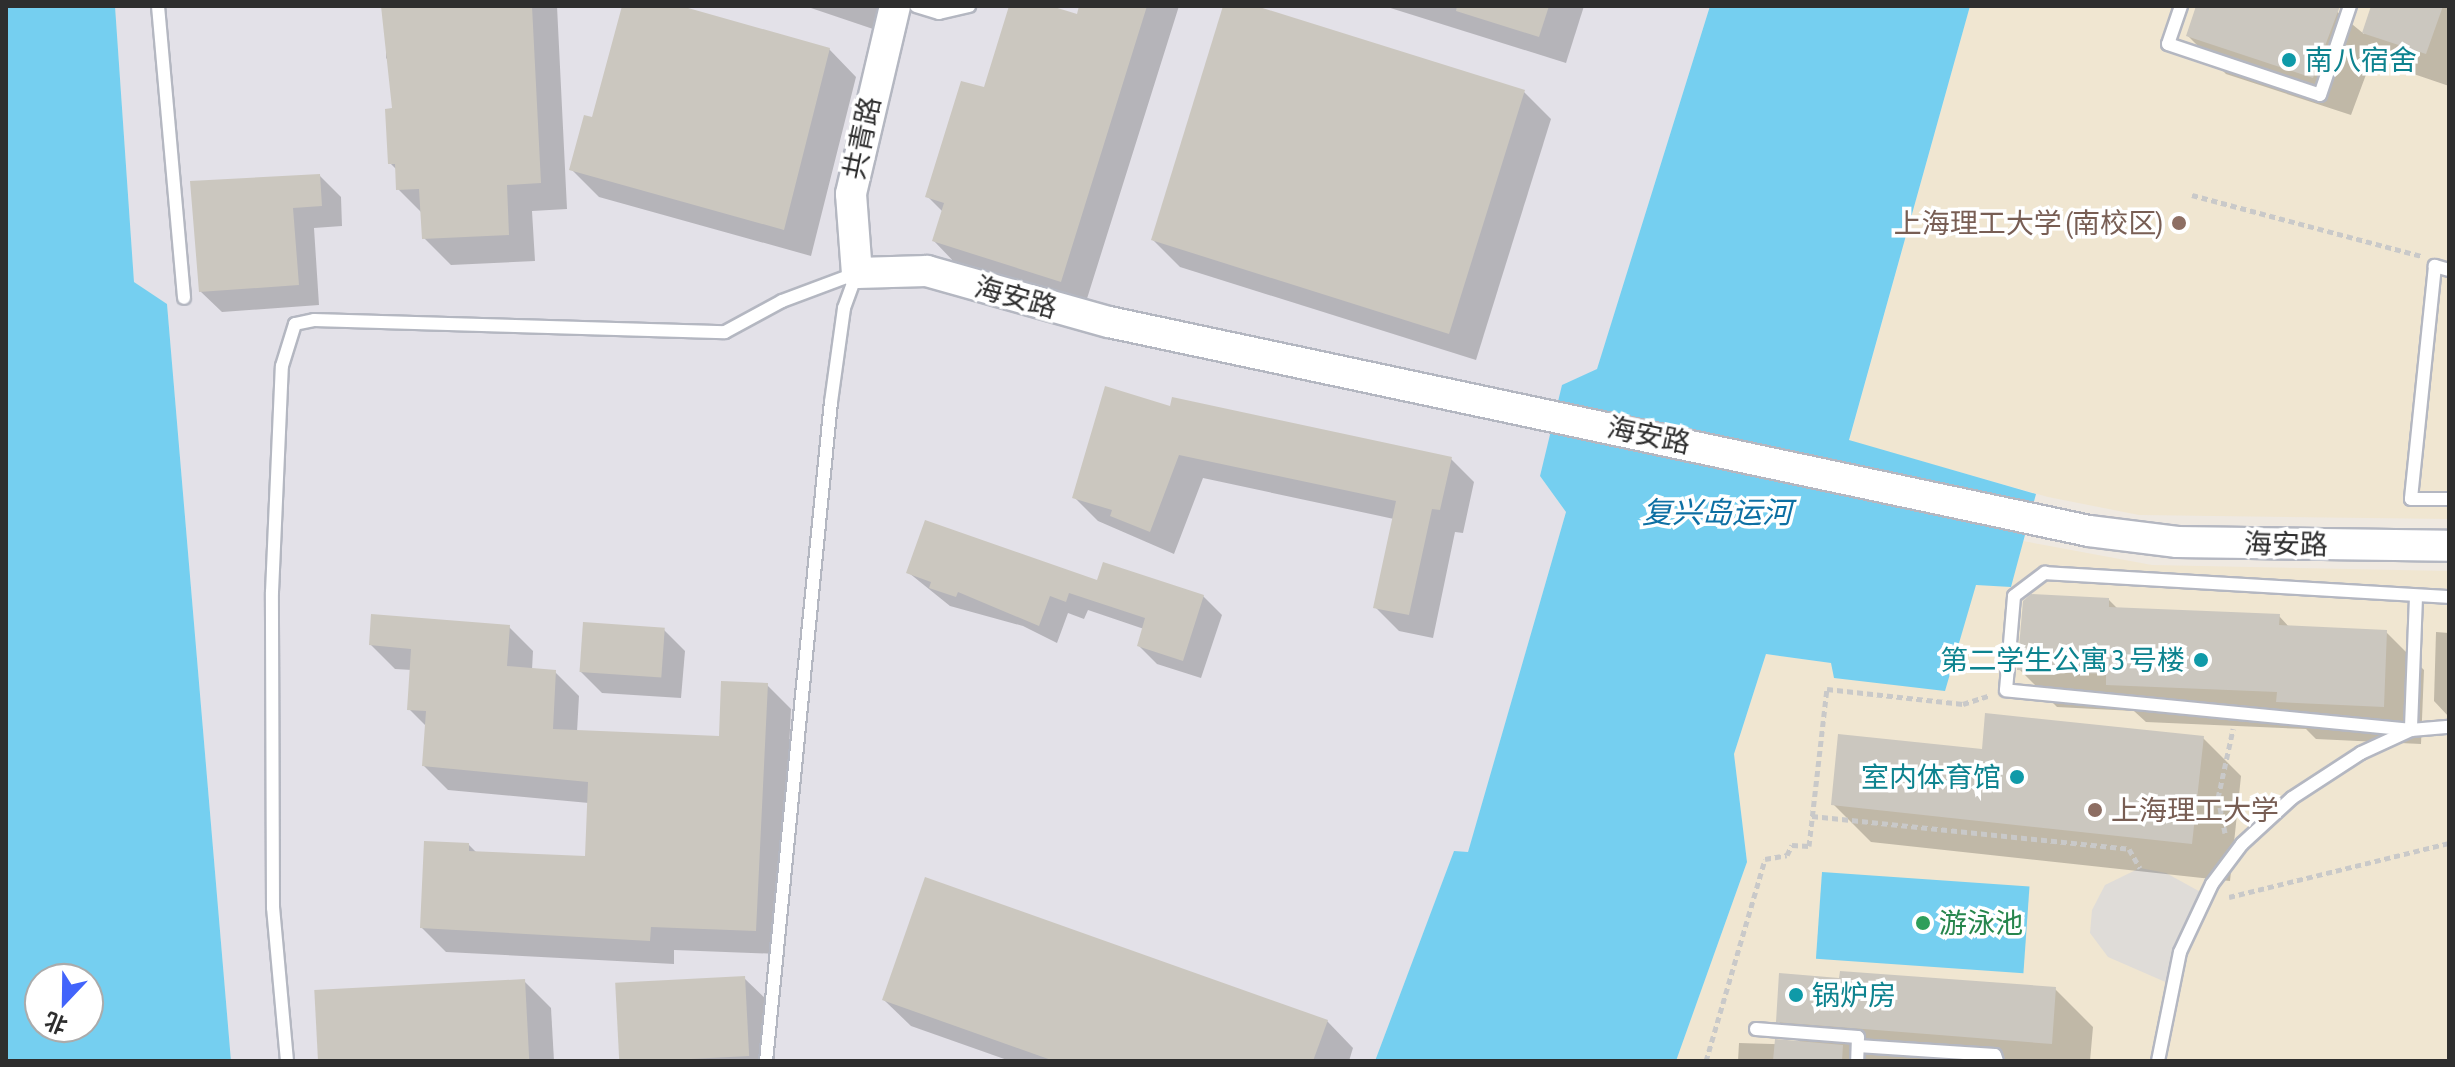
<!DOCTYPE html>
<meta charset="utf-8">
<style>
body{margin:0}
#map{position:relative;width:2455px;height:1067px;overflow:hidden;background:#efe9e1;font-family:"Asap Condensed","Noto Sans SC",sans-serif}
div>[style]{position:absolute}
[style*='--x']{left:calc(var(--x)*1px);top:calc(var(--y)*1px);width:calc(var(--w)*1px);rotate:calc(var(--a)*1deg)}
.industrial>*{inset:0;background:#e3e1e8}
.education>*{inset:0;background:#f0e6d1}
.plaza>*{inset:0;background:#dfdcd8}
.water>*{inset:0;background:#75cff0;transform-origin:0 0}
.shadow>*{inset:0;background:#0003}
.building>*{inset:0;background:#cbc7bf;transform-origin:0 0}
.path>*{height:5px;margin-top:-2.5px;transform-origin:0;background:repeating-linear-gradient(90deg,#c9c9c9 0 6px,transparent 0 10px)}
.roads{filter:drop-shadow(2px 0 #b4b7c1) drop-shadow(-2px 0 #b4b7c1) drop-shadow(0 2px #b4b7c1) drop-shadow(0 -2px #b4b7c1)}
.service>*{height:12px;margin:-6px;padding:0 6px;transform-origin:6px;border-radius:6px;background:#fff}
.tertiary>*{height:30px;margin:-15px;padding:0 15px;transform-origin:15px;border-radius:15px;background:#fff}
.dots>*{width:22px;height:22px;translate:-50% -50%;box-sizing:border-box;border:4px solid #fff;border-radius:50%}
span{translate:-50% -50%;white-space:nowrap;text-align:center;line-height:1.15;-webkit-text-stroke:7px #fff;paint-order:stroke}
.culture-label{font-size:28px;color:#0d838f}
.left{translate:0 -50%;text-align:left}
.right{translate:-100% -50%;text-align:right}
.street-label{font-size:28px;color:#2e2e2e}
.education-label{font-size:28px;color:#785e54}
.leisure-label{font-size:28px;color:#27864d}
.water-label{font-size:30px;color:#0d6fa3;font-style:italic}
.frame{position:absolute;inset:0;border:8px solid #2e2e2e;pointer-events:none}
.north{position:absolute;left:24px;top:963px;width:80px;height:80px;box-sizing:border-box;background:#fff;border:2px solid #ababab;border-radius:50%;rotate:202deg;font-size:22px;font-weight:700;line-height:32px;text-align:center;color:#2e2e2e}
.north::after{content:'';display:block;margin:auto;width:28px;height:36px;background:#4264fb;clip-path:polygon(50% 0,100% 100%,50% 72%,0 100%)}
</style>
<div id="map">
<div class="industrial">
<div style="clip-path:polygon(115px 6px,1710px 6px,1597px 370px,1566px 383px,1540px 476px,1566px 512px,1468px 853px,1454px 852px,1375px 1061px,231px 1061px,167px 304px,134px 282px)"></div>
</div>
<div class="education">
<div style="clip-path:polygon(1970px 6px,2449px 6px,2449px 519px,2139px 515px,2048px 497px,1849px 441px)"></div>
<div style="clip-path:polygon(2023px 541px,2152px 565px,2449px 571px,2449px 1061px,1676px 1061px,1747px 862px,1734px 754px,1766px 654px,1831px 663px,1976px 585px,2011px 586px)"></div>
</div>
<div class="plaza">
<div style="clip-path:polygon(2140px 868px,2166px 873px,2206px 895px,2170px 984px,2108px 957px,2090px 933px,2092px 910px,2105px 885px)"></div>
</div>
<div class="water">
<div style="clip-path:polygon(evenodd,6px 6px,115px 6px,134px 282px,167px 304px,231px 1061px,6px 1061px,6px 6px,40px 979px,88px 979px,88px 1027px,40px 1027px,40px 979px)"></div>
<div style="clip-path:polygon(1710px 6px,1970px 6px,1849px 440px,2036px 494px,2011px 587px,1976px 585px,1945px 691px,1834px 678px,1831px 663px,1766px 654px,1734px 754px,1747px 862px,1676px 1061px,1375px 1061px,1454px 851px,1468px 852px,1566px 512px,1540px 476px,1562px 385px,1597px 369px)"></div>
<div style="left:1822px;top:872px;width:208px;height:87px;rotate:4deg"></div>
</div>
<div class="shadow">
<div style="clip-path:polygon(387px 6px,557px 6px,567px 209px,532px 211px,535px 261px,451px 265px,424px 238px,423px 214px,398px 189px,397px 170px,390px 163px,394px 110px,392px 64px,386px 58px)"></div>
<div style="clip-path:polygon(624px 6px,673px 6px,829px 49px,856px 77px,811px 256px,599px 197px,571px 169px,593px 119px)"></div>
<div style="clip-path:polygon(805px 6px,886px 6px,879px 31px)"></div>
<div style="clip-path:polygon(1011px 6px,1044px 6px,1078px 17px,1081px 6px,1179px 6px,1085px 305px,958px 266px,934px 241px,943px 212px,927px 196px,985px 90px)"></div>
<div style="clip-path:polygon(1225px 6px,1250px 6px,1524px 92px,1551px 119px,1476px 360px,1180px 267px,1153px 240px)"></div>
<div style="clip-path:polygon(1384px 6px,1584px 6px,1566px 63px)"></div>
<div style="clip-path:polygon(2197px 6px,2330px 6px,2364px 34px,2374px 6px,2449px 6px,2449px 86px,2402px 70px,2377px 45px,2351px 115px,2226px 74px,2188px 36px)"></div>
<div style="clip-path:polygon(320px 176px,341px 197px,342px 226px,314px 228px,319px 305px,222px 312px,200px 291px)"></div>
<div style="clip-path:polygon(1172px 409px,1450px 458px,1474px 482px,1463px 533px,1455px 532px,1433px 638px,1399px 631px,1375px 607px,1394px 519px,1203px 478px,1174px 554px,1098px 521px,1074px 497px)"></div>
<div style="clip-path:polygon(909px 573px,1098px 583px,1203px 596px,1222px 615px,1201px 678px,1157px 664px,1139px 646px,1144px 629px,1088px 610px,1084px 619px,1068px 613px,1057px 643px,1023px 626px,950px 606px)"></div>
<div style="clip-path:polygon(2109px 600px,2118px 609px,2279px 616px,2290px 628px,2386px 632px,2424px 670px,2421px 744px,2316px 739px,2306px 729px,2146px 722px,2134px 711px,2057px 707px,2019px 669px)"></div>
<div style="clip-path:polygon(509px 627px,533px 651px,532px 670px,555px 672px,579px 696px,577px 732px,720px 738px,767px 685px,791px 709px,779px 954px,674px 950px,674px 964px,446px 952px,422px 928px,469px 845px,477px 853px,587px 858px,589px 803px,448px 790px,424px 766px,427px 727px,409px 709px,412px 670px,395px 669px,371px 645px)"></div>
<div style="clip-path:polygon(664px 630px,685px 651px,681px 698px,602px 693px,581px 672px)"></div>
<div style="clip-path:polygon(2436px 632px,2449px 633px,2449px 717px,2434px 701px)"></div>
<div style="clip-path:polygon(2203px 738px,2241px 776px,2230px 881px,1871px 842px,1833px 804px,1984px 751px)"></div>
<div style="clip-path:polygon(744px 978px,772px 1005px,775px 1061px,621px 1061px,617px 984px)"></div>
<div style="clip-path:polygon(524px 981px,551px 1008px,554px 1061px,319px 1061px)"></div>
<div style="clip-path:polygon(2055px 989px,2093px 1027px,2090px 1061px,1738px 1061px,1739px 1043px,1803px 1045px,1778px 1021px)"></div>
<div style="clip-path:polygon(884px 1000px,1327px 1021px,1353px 1048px,1349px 1061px,1010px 1061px,911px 1026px)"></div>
</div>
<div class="building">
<div style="clip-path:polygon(381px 6px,532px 6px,541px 183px,507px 185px,509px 235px,422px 239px,419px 189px,396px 190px,395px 164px,388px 164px,385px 109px,392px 108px)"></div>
<div style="clip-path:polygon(622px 6px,681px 6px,830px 48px,784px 230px,569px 170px,584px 115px,592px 117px)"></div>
<div style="clip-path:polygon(1009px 6px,1051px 6px,1077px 14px,1079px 6px,1147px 6px,1061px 282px,932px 241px,944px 203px,925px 197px,961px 81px,984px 87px)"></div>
<div style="clip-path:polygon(1223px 6px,1256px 6px,1525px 90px,1449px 334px,1151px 240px)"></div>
<div style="clip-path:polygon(1457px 6px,1549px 6px,1539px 37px,1456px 11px)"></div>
<div style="clip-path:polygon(2196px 6px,2340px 6px,2313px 78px,2186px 36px)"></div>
<div style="clip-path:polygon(2371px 6px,2443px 6px,2426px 54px,2362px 33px)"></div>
<div style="clip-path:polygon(320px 174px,322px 206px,293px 208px,299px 285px,199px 292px,190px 181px)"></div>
<div style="clip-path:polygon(1105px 386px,1170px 406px,1172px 397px,1452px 457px,1440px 510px,1432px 509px,1409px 615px,1373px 608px,1396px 501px,1179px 455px,1150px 532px,1110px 516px,1112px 510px,1072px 498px)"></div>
<div style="clip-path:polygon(925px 520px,1097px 580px,1103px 562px,1204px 595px,1183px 661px,1137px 646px,1145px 618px,1069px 593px,1066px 602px,1050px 596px,1039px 626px,958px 592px,956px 597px,929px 588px,931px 582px,906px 573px)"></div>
<div style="clip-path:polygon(2031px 594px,2109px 598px,2109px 607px,2280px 614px,2279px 625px,2387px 630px,2384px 707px,2276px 702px,2277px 692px,2106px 685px,2106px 674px,2017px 670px,2023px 601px)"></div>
<div style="clip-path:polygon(371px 614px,510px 625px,507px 666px,556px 670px,553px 729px,719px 736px,721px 681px,768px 683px,756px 931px,651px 927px,650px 941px,420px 928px,424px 841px,469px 843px,469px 851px,585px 856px,588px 782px,422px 766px,426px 711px,407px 710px,411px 649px,369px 645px)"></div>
<div style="left:583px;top:622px;width:82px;height:50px;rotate:4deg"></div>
<div style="clip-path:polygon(1985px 713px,2204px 736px,2192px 844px,1831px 805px,1838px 734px,1982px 749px)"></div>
<div style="clip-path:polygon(925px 877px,1328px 1020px,1313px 1061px,1054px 1061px,882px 1000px)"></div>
<div style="clip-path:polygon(1840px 971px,2056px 987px,2052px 1044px,1776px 1022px,1779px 973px,1839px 978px)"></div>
<div style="left:745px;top:976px;width:80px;height:130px;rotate:87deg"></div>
<div style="left:525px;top:979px;width:82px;height:211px;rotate:87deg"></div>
<div style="clip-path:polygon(1775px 1039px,1843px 1045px,1842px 1061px,1773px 1061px)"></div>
</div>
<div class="path">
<div style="--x:2192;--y:195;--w:238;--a:14.9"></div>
<div style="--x:1812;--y:816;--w:319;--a:5.9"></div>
<div style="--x:2129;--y:849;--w:22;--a:60"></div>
<div style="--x:2225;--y:833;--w:36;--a:-101"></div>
<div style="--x:2218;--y:798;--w:71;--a:-77.7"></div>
<div style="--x:2229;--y:897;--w:227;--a:-13.8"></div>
<div style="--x:1706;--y:1061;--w:210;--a:-73.7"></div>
<div style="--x:1765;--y:859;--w:22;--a:-10"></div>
<div style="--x:1787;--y:855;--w:11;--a:-63"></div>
<div style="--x:1792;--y:845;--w:17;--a:3"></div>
<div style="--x:1809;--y:846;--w:158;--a:-83.5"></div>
<div style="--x:1827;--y:689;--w:137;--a:6.3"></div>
<div style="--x:1963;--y:704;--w:28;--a:-18"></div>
</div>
<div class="roads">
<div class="service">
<div style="--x:158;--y:6;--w:293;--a:84.9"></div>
<div style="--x:916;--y:6;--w:24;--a:17"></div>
<div style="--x:939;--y:13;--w:31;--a:-13"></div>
<div style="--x:2181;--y:6;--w:40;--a:108.9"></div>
<div style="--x:2168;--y:44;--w:160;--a:18.5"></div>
<div style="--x:2320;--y:95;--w:94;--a:-71.4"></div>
<div style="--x:2449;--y:270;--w:15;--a:-164"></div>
<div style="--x:2435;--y:266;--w:234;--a:95.9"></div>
<div style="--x:2411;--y:499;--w:38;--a:0"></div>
<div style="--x:2416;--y:597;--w:133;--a:92.2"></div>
<div style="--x:2411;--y:730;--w:407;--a:-174.4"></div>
<div style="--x:2006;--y:690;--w:94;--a:-85.1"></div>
<div style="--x:2014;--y:596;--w:39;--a:-37"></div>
<div style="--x:2045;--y:573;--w:405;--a:3.4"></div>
<div style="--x:1756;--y:1029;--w:102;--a:4.5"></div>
<div style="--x:1858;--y:1037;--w:24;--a:92"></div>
<div style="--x:1858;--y:1046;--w:137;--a:3.8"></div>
<div style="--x:1995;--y:1055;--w:6;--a:72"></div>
<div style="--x:287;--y:1061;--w:154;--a:-95.2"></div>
<div style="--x:273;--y:908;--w:316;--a:-90.2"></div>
<div style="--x:272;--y:592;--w:226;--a:-87.5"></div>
<div style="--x:282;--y:366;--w:44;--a:-72.8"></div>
<div style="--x:295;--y:324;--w:19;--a:-12"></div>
<div style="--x:314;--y:320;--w:411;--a:1.7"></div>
<div style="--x:725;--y:332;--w:65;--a:-28.5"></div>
<div style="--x:782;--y:301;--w:80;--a:-20.5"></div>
<div style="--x:766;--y:1061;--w:662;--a:-84.37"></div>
<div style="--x:831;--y:402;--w:95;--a:-82.1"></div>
<div style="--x:844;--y:308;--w:37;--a:-70"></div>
<div style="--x:2158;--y:1061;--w:111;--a:-78.6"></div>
<div style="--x:2180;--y:952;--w:75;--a:-64.8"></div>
<div style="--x:2212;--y:884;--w:50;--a:-53.1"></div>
<div style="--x:2242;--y:844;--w:68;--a:-42.6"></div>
<div style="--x:2292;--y:798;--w:82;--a:-33.1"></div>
<div style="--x:2361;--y:753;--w:55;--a:-24.7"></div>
<div style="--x:2411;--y:730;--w:38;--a:-5"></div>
</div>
<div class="tertiary">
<div style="--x:895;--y:6;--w:193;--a:103.2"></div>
<div style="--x:851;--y:194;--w:79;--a:85.7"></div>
<div style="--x:857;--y:273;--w:70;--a:-1.6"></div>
<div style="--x:927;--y:271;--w:189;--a:15.7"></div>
<div style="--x:1109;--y:322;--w:1002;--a:12.04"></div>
<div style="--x:2089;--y:531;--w:89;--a:7.1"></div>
<div style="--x:2177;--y:542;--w:272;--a:0.8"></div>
</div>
</div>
<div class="dots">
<div style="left:2289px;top:60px;background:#0f9aa8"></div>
<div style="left:2179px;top:223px;background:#8d6e63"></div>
<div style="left:2201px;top:660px;background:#0f9aa8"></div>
<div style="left:2017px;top:777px;background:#0f9aa8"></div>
<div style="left:2095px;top:810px;background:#8d6e63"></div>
<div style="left:1923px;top:923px;background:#2e9e5b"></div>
<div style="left:1796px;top:995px;background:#0f9aa8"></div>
</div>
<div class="culture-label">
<span class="left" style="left:2305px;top:60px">南八宿舍</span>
<span class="right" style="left:2185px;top:660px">第二学生公寓 3 号楼</span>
<span class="right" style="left:2001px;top:777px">室内体育馆</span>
<span class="left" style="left:1812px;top:995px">锅炉房</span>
</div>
<div class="street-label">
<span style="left:862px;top:138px;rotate:-78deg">共青路</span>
<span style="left:1016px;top:297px;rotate:16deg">海安路</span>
<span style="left:1649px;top:435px;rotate:12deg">海安路</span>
<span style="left:2286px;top:544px;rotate:1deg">海安路</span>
</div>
<div class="education-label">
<span class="right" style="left:2163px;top:223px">上海理工大学 (南校区)</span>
<span class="left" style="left:2111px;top:810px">上海理工大学</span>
</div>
<div class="leisure-label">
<span class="left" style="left:1939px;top:923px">游泳池</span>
</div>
<div class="water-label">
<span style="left:1717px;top:512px">复兴岛运河</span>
</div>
<div class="frame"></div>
<div class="north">北</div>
</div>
